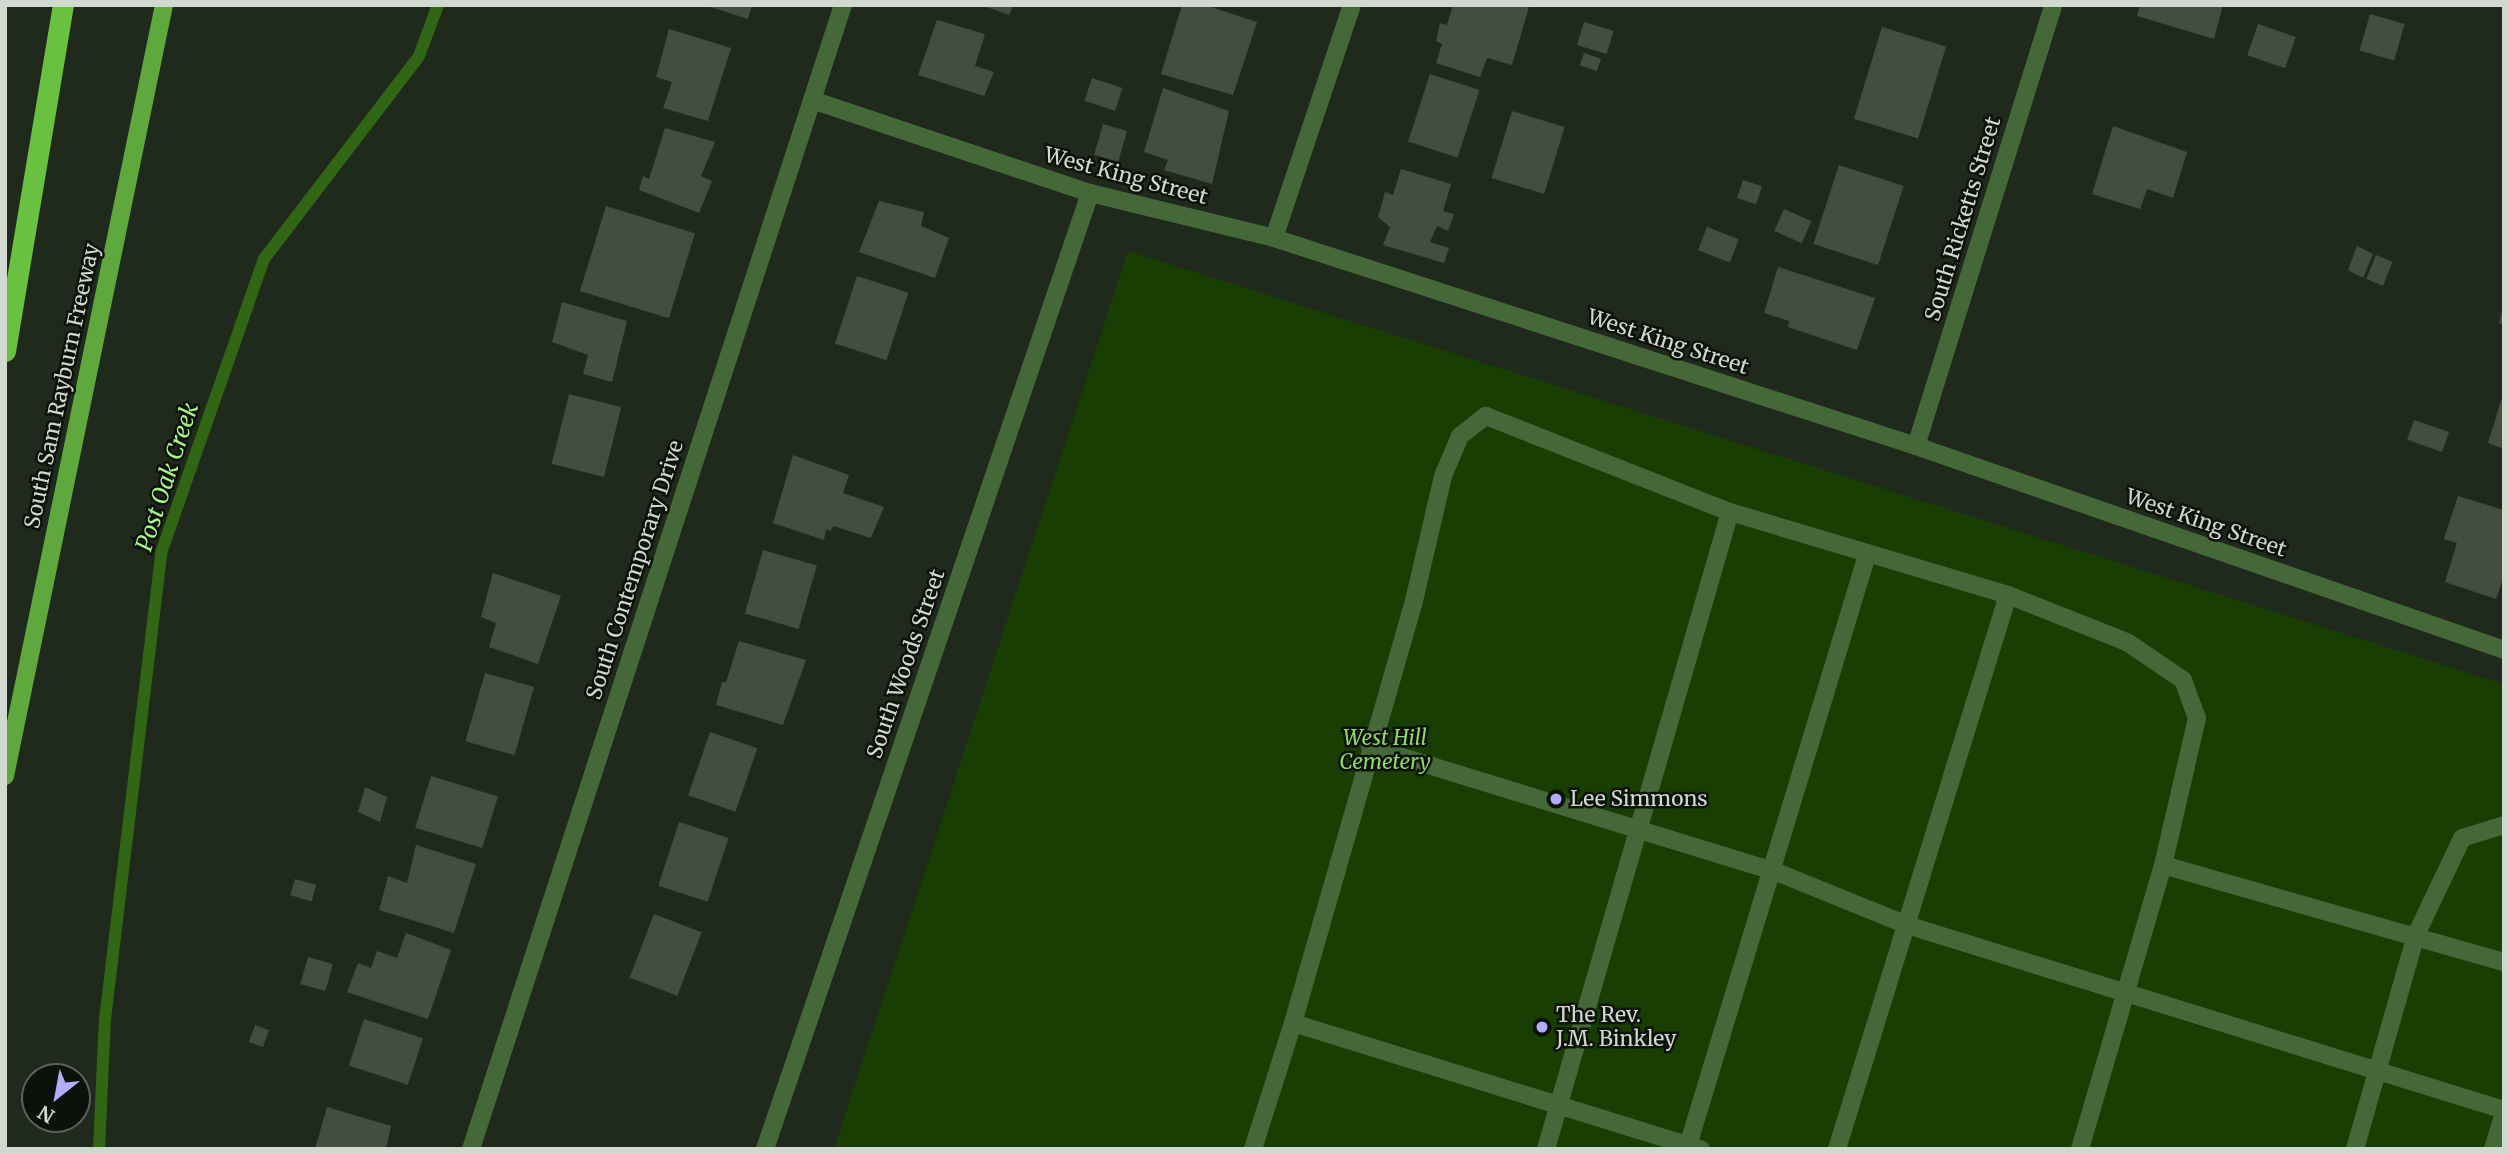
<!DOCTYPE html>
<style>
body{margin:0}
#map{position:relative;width:2509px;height:1154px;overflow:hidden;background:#202a1c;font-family:Merriweather,serif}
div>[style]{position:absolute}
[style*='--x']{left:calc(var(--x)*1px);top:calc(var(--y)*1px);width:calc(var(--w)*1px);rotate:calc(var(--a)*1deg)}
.green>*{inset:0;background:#183e03}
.stream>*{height:12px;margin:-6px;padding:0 6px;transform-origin:6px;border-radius:6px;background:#316714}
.building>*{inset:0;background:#434f3e;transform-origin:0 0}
.minor>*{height:18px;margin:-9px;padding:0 9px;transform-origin:9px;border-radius:9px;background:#456838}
.major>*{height:18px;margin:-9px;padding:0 9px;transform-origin:9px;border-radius:9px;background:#5fa83e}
.highway>*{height:21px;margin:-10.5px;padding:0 10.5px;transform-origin:10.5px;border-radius:10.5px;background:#69c23f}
.dots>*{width:19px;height:19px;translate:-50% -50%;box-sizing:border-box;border:4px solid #0d110b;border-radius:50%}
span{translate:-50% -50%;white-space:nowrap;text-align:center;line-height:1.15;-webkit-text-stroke:5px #0d110b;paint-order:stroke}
.street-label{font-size:21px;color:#d1d8cf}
.park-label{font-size:21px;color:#8ed86f;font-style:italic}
.poi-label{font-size:21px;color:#d1d8cf}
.left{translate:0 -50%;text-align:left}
.water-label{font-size:23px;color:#aaf68c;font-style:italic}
.frame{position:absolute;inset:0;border:7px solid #d1d8cf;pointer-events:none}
.north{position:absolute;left:21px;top:1063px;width:70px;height:70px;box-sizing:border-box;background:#0d110b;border:2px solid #5b6159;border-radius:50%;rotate:211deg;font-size:19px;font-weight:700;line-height:28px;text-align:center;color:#d1d8cf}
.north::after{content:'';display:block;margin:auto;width:24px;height:32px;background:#b3adf9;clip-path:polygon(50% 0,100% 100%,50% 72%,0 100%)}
</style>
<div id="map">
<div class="green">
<div style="clip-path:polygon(1128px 251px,2504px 684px,2504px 1149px,834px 1149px)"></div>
</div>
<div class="stream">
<div style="--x:99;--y:1149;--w:130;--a:-87.4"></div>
<div style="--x:105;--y:1019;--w:469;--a:-83.1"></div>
<div style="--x:161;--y:553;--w:312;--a:-70.7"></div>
<div style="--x:264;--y:259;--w:255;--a:-52.6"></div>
<div style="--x:419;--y:56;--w:54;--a:-69.6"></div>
</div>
<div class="building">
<div style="clip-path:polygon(705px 5px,752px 5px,748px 19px)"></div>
<div style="clip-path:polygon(981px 5px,1013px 5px,1009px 15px)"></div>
<div style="clip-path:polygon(1182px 5px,1205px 5px,1257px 22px,1233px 95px,1161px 74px)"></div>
<div style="clip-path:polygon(1453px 5px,1529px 7px,1512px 65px,1487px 58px,1480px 77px,1436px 63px,1442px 44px,1436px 41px,1440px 23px,1447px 25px)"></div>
<div style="clip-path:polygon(2140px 5px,2223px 5px,2214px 39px,2137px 16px)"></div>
<div style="left:2370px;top:14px;width:36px;height:38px;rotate:16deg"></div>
<div style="clip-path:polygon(937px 20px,985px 34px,975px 66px,994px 72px,984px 96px,918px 75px)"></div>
<div style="left:1584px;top:22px;width:31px;height:24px;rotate:17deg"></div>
<div style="left:2258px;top:24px;width:40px;height:33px;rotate:19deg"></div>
<div style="left:1882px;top:27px;width:67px;height:96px;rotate:17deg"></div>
<div style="clip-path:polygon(669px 29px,731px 48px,708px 121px,663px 108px,672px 82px,656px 77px)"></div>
<div style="left:1584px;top:53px;width:18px;height:13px;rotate:19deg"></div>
<div style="left:1430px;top:74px;width:52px;height:71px;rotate:18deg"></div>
<div style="left:1092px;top:78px;width:32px;height:24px;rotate:18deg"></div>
<div style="clip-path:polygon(1163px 88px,1229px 111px,1212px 184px,1164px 170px,1168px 160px,1144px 152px)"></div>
<div style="left:1512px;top:111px;width:55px;height:70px;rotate:17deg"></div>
<div style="left:1103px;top:124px;width:25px;height:32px;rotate:16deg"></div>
<div style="clip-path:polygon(2113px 126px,2187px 152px,2173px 198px,2147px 189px,2140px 209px,2092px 194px)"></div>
<div style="clip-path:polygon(665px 128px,715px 142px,701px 176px,712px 181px,699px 213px,639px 190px,643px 176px,649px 179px)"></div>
<div style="left:1839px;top:165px;width:68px;height:83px;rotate:18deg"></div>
<div style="clip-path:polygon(1401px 169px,1451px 184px,1443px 211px,1454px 214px,1448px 231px,1437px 226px,1430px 242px,1449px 248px,1444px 263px,1383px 245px,1390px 227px,1378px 217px,1385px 192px,1393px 195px)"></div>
<div style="left:1743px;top:180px;width:20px;height:19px;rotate:18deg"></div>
<div style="clip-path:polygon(879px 201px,924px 212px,921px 226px,949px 238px,935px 278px,859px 252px)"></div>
<div style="left:606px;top:206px;width:93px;height:89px;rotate:17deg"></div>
<div style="left:1784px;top:209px;width:30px;height:24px;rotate:24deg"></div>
<div style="left:1707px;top:227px;width:34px;height:25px;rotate:21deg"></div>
<div style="clip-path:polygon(2357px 246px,2373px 254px,2363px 278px,2348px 270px)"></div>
<div style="left:2376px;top:255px;width:18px;height:26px;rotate:22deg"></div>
<div style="clip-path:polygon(1778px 267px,1875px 298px,1857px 350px,1788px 327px,1789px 321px,1764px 313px)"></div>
<div style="left:857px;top:276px;width:54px;height:71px;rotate:18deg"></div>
<div style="clip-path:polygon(562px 302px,627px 321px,612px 382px,583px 374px,588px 355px,552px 342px)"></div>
<div style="clip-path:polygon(2503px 307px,2504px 307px,2504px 325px,2499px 323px)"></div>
<div style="left:569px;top:394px;width:54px;height:72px;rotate:14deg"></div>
<div style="clip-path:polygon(2503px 394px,2504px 394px,2504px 449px,2488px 443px)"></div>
<div style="left:2414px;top:420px;width:37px;height:21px;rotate:19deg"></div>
<div style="clip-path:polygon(793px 455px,849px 475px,843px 493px,884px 507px,871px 538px,833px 526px,831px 531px,826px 529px,824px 540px,773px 523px)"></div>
<div style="clip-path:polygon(2458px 496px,2504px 510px,2504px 575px,2496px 599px,2445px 582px,2457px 543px,2444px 539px)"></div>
<div style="left:763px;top:550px;width:56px;height:66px;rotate:16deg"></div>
<div style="clip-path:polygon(493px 573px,561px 596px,538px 664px,489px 647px,496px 623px,481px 617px)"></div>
<div style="clip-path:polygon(739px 641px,806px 660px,783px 725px,716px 705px,722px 682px,726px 682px)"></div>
<div style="left:485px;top:673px;width:51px;height:71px;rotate:16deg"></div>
<div style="left:710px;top:732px;width:50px;height:67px;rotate:19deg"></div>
<div style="left:431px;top:776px;width:70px;height:54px;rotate:17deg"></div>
<div style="clip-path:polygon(365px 787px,387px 797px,380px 822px,358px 812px)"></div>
<div style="left:679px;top:822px;width:52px;height:67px;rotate:18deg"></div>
<div style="clip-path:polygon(416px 845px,476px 864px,454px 933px,379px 910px,388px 876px,407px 883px)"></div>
<div style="left:295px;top:879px;width:22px;height:17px;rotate:16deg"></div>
<div style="left:654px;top:914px;width:51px;height:68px;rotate:21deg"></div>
<div style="clip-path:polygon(406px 933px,451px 950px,428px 1019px,347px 992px,358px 963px,371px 968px,377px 951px,397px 958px)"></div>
<div style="left:308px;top:957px;width:26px;height:28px;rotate:16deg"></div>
<div style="left:364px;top:1019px;width:62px;height:49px;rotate:18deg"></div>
<div style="left:255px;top:1025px;width:15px;height:18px;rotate:20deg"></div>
<div style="clip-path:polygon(327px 1107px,391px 1126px,386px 1149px,315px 1149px)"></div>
</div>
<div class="minor">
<div style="--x:812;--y:100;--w:293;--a:18.5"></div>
<div style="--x:1090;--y:193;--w:189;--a:13.7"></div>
<div style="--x:1274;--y:238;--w:675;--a:17.95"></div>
<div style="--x:1916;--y:446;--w:622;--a:19.13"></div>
<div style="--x:1274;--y:238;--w:246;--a:-71.5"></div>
<div style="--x:1916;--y:446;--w:462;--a:-72.7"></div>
<div style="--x:1370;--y:747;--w:423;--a:17.1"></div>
<div style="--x:1774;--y:871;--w:144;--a:22.1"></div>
<div style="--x:1907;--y:925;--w:625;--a:17.22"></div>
<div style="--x:2163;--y:865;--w:355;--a:15.9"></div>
<div style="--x:1293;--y:1023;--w:427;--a:17.2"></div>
<div style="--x:471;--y:1149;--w:1203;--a:-71.99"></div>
<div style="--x:765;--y:1149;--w:1010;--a:-71.22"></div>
<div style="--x:1253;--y:1149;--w:132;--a:-72.4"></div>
<div style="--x:1293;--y:1023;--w:435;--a:-74"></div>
<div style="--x:1413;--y:605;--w:132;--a:-76.9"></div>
<div style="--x:1443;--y:476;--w:43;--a:-67"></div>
<div style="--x:1460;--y:436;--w:33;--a:-38"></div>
<div style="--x:1486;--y:416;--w:262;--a:21.5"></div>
<div style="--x:1730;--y:512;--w:290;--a:16.6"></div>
<div style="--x:2008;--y:595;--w:128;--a:21.6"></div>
<div style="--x:2127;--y:642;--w:68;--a:34.2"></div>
<div style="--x:2183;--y:680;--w:40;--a:69.8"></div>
<div style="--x:2197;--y:718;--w:151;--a:103"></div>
<div style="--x:2163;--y:865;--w:296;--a:106.3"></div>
<div style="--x:1546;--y:1149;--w:663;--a:-73.89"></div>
<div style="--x:1687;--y:1149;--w:621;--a:-73.14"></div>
<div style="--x:1837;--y:1149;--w:580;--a:-72.85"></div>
<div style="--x:2355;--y:1149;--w:223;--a:-74.1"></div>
<div style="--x:2416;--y:935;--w:107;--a:-64.6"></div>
<div style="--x:2462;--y:838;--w:44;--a:-17.2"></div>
<div style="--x:2493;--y:1149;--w:39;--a:-73"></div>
</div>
<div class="major">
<div style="--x:5;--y:776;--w:787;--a:-78.35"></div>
</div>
<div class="highway">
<div style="--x:5;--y:351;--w:351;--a:-80.5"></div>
</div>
<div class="dots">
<div style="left:1556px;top:799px;background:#b3adf9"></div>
<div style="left:1542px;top:1027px;background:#b3adf9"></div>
</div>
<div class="street-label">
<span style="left:1126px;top:176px;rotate:15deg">West King Street</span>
<span style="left:1963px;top:219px;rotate:-73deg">South Ricketts Street</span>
<span style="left:1668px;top:342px;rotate:18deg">West King Street</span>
<span style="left:62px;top:386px;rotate:-78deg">South Sam Rayburn Freeway</span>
<span style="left:2206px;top:523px;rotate:19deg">West King Street</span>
<span style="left:635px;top:570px;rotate:-72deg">South Contemporary Drive</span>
<span style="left:906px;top:664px;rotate:-71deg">South Woods Street</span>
</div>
<div class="park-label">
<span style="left:1385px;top:750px">West Hill<br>Cemetery</span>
</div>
<div class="poi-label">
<span class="left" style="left:1570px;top:799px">Lee Simmons</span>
<span class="left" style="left:1556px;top:1027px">The Rev.<br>J.M. Binkley</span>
</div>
<div class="water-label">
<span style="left:167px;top:477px;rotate:-72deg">Post Oak Creek</span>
</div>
<div class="frame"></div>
<div class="north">N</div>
</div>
